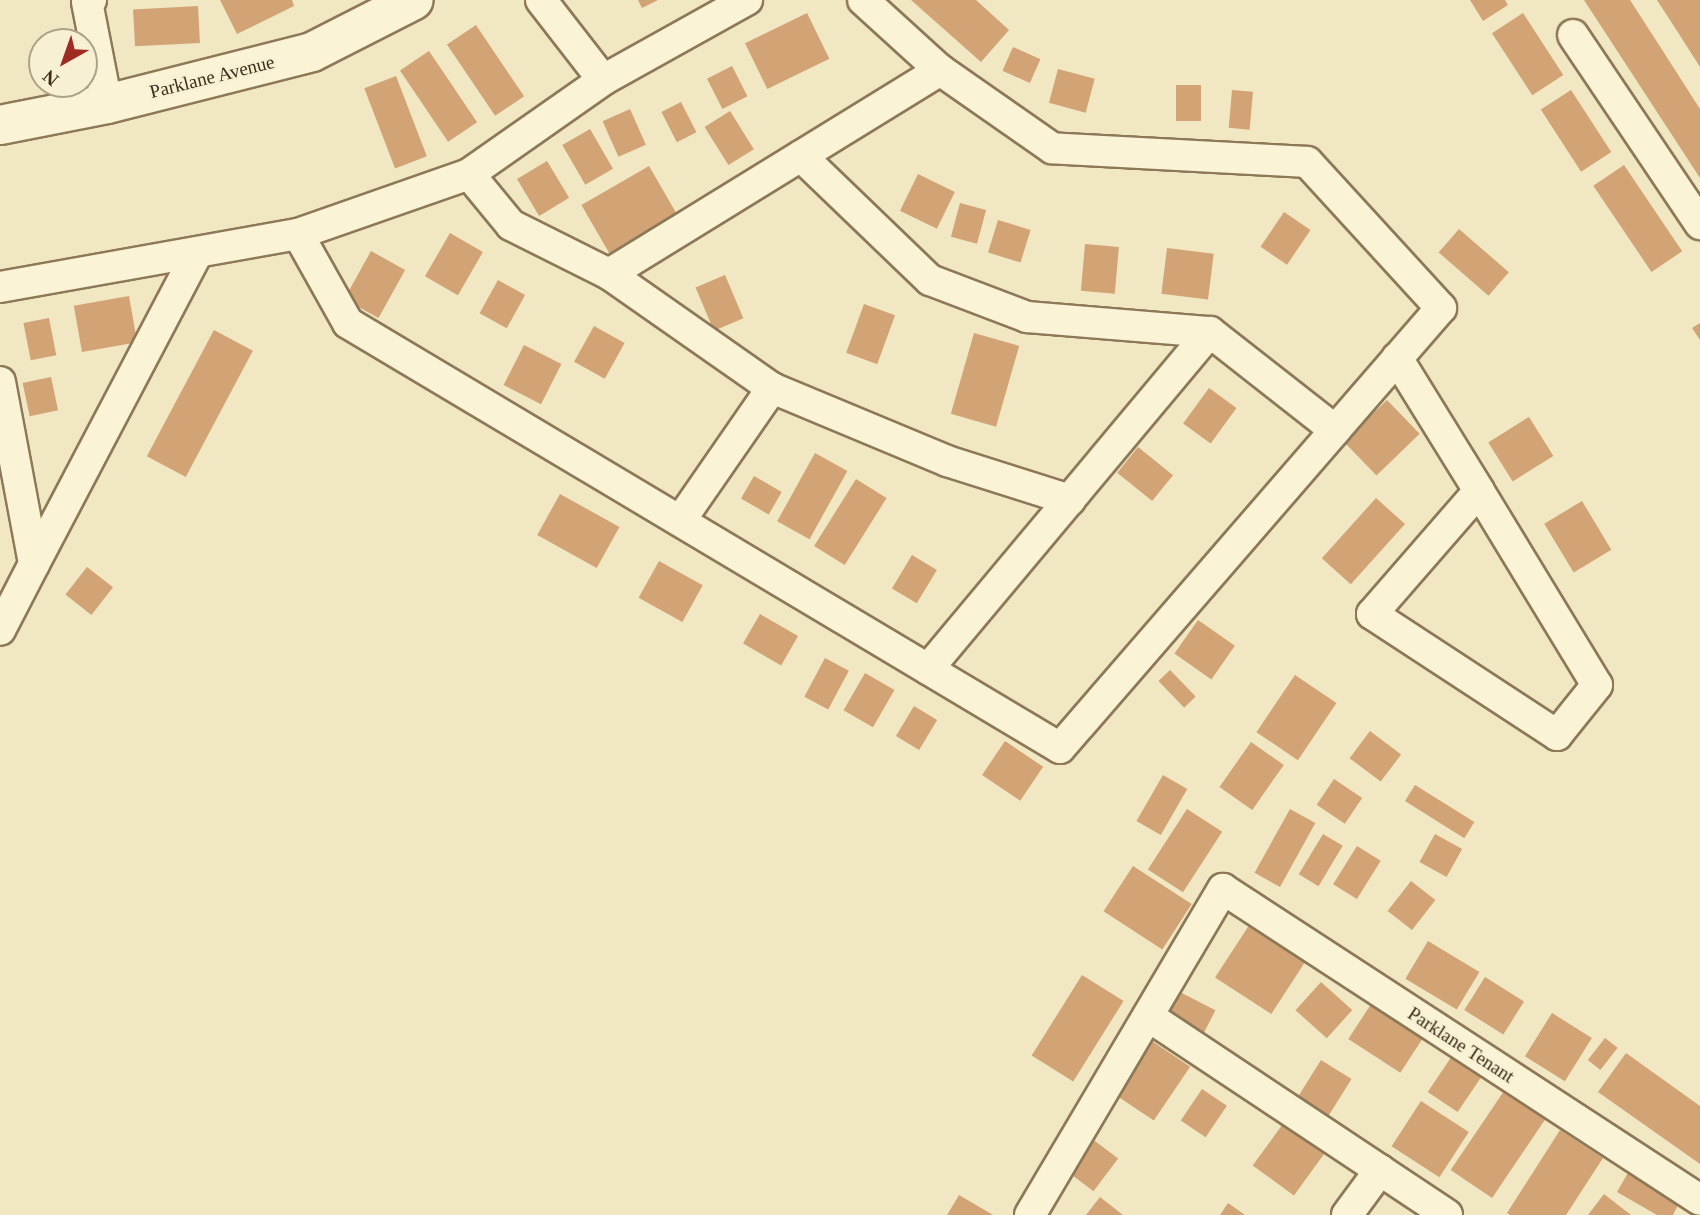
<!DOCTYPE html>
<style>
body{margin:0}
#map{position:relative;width:1700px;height:1215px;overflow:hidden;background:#f1e7c2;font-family:"Times New Roman",serif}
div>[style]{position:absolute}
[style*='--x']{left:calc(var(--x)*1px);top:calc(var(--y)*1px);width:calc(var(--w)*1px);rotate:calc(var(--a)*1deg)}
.building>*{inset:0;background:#d2a375;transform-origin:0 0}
.roads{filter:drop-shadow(2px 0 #8d7858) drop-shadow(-2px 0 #8d7858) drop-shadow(0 2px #8d7858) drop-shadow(0 -2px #8d7858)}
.street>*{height:30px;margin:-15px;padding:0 15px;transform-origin:15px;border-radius:15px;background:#fbf3d6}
.secondary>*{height:38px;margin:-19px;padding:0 19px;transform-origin:19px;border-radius:19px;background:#fbf3d6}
span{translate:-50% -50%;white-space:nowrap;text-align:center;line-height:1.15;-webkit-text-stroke:5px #f8f0d2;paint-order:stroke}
.street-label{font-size:19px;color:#3b2e1d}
.north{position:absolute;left:28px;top:28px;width:70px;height:70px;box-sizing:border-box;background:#f8f0d2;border:2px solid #aca28a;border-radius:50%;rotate:220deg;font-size:19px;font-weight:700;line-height:28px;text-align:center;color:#3b2e1d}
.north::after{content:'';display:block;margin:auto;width:24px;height:32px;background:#a02b23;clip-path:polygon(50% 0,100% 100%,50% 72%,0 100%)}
</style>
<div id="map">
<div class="building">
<div style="clip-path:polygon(220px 0,292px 0,294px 6px,237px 34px)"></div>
<div style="clip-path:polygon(638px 0,658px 0,642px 8px)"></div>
<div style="clip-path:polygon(911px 0,976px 0,1009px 30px,981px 62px)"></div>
<div style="clip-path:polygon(1470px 0,1505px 0,1508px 5px,1483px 21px)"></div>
<div style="clip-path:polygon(1584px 0,1630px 0,1659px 45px,1700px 109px,1700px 178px)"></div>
<div style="clip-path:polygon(1657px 0,1700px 0,1700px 67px,1679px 34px)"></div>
<div style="left:198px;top:6px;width:37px;height:65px;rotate:87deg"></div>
<div style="left:807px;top:13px;width:51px;height:69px;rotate:64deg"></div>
<div style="left:1523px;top:13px;width:74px;height:37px;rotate:57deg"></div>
<div style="left:476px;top:25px;width:86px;height:35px;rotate:56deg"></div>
<div style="left:1013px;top:47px;width:30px;height:26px;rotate:24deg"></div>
<div style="left:429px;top:51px;width:86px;height:35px;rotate:56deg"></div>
<div style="left:732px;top:66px;width:34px;height:28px;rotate:63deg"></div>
<div style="left:1058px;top:69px;width:38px;height:35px;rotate:15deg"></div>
<div style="left:396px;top:76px;width:86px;height:34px;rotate:69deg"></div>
<div style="left:1176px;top:85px;width:25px;height:36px"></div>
<div style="left:1232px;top:90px;width:21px;height:38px;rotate:5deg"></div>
<div style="left:1571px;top:90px;width:74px;height:36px;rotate:57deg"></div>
<div style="left:681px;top:102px;width:34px;height:22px;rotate:63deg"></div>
<div style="left:630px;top:109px;width:39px;height:30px;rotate:66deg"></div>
<div style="left:730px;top:111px;width:45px;height:30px;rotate:58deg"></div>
<div style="left:590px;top:129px;width:46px;height:32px;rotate:60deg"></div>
<div style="left:547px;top:161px;width:43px;height:35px;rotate:59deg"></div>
<div style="left:1624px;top:165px;width:104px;height:37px;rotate:56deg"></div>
<div style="left:649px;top:166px;width:59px;height:78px;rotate:60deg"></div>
<div style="left:918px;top:174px;width:41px;height:41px;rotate:26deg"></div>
<div style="left:960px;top:203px;width:27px;height:35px;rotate:15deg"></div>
<div style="left:1284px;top:212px;width:32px;height:42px;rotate:34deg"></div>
<div style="left:998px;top:220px;width:34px;height:34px;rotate:17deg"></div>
<div style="left:1459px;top:229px;width:66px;height:31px;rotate:41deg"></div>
<div style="left:450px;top:233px;width:38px;height:50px;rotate:30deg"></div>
<div style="left:1085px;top:244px;width:34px;height:47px;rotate:5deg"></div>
<div style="left:1167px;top:248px;width:47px;height:46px;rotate:7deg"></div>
<div style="left:371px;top:251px;width:39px;height:55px;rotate:29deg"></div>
<div style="left:725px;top:275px;width:47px;height:32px;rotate:67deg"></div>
<div style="left:498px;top:280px;width:31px;height:38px;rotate:29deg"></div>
<div style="left:129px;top:296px;width:47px;height:56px;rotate:80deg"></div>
<div style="left:864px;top:304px;width:33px;height:52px;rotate:20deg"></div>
<div style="left:49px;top:318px;width:38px;height:26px;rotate:79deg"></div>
<div style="clip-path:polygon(1700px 323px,1700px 340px,1692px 328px)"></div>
<div style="left:594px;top:326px;width:35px;height:41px;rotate:29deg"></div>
<div style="left:214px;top:330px;width:44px;height:143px;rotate:28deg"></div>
<div style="left:974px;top:333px;width:47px;height:84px;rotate:16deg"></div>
<div style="left:524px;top:345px;width:42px;height:45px;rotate:27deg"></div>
<div style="left:51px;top:377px;width:34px;height:29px;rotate:78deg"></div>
<div style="left:1209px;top:388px;width:34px;height:44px;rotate:36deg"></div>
<div style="left:1387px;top:400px;width:47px;height:60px;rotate:46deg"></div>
<div style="left:1529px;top:417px;width:46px;height:48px;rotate:58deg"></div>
<div style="left:1138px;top:447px;width:45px;height:33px;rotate:39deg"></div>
<div style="left:815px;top:453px;width:37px;height:78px;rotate:29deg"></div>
<div style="left:754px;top:476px;width:32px;height:26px;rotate:30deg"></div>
<div style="left:856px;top:479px;width:36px;height:79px;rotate:32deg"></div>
<div style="left:560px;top:494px;width:68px;height:47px;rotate:29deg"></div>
<div style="left:1376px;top:498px;width:39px;height:81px;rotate:42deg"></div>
<div style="left:1582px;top:501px;width:57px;height:44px;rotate:59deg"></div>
<div style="left:912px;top:555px;width:29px;height:39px;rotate:31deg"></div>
<div style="left:659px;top:561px;width:50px;height:42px;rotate:29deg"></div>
<div style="left:87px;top:567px;width:33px;height:35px;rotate:38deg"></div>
<div style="left:760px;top:614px;width:44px;height:34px;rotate:30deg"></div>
<div style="left:1198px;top:620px;width:45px;height:41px;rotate:35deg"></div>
<div style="left:825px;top:658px;width:27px;height:44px;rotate:28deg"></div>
<div style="left:1170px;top:670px;width:37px;height:16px;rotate:46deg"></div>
<div style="left:865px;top:673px;width:34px;height:43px;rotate:30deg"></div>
<div style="left:1295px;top:675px;width:50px;height:69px;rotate:34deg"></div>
<div style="left:914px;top:706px;width:27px;height:35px;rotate:31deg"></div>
<div style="left:1370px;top:731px;width:39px;height:34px;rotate:37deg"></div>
<div style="left:1005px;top:741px;width:46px;height:41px;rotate:34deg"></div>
<div style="left:1251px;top:742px;width:40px;height:55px;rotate:35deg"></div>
<div style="left:1163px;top:775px;width:28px;height:53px;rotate:30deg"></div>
<div style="left:1334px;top:779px;width:34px;height:31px;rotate:34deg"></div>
<div style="left:1415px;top:785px;width:70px;height:19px;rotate:32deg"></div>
<div style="left:1187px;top:809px;width:42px;height:72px;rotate:33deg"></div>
<div style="left:1290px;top:809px;width:29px;height:73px;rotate:29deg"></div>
<div style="left:1323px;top:834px;width:23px;height:47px;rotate:31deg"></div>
<div style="left:1435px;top:834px;width:31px;height:32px;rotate:29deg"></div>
<div style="left:1357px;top:846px;width:28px;height:45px;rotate:32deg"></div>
<div style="left:1133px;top:866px;width:70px;height:54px;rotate:33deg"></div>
<div style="left:1411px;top:881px;width:31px;height:38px;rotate:38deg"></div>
<div style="left:1257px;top:913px;width:67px;height:77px;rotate:33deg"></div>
<div style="left:1428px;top:941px;width:60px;height:44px;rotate:31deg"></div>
<div style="left:1082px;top:975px;width:49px;height:95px;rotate:32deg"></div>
<div style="left:1485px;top:977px;width:46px;height:39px;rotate:32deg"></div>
<div style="left:1321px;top:982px;width:42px;height:38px;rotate:42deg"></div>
<div style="left:1170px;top:987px;width:51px;height:31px;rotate:27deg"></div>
<div style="left:1375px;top:998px;width:62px;height:49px;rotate:33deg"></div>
<div style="left:1552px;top:1013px;width:47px;height:51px;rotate:32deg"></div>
<div style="left:1605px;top:1038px;width:16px;height:28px;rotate:38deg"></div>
<div style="left:1152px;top:1041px;width:46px;height:65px;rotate:34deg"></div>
<div style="left:1454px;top:1053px;width:36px;height:47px;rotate:34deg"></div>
<div style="clip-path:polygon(1626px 1053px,1700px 1106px,1700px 1164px,1598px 1092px)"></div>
<div style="left:1321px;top:1060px;width:36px;height:46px;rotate:32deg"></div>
<div style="left:1506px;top:1088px;width:50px;height:99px;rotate:34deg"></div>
<div style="left:1202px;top:1089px;width:30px;height:38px;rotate:34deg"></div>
<div style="left:1421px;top:1101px;width:57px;height:54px;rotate:33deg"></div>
<div style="left:1285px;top:1121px;width:51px;height:55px;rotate:36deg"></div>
<div style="clip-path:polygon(1560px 1130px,1603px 1158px,1566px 1215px,1510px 1215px,1507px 1213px)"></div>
<div style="left:1087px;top:1135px;width:39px;height:41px;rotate:37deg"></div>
<div style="clip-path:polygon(1633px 1164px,1684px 1193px,1673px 1215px,1657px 1215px,1617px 1192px)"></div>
<div style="clip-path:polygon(1604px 1194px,1631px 1215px,1588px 1215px)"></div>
<div style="clip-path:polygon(959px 1195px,993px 1215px,947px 1215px)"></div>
<div style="clip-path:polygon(1100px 1197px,1123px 1215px,1086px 1215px)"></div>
<div style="clip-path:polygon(1228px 1203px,1245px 1215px,1220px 1215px)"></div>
</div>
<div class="roads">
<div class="street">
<div style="--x:91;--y:0;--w:4;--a:153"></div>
<div style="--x:87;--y:2;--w:104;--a:78.9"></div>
<div style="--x:541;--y:0;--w:101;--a:52.2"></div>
<div style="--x:603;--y:80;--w:165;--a:-29.1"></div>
<div style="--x:1573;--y:35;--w:228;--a:56.1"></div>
<div style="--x:801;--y:156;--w:179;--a:43.9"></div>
<div style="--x:930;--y:280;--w:104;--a:20.9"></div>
<div style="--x:1027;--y:317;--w:184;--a:4.7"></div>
<div style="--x:1210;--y:332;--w:159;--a:38.1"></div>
<div style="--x:469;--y:174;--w:66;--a:50.5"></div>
<div style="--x:511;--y:225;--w:110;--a:26.6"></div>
<div style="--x:609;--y:274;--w:199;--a:35"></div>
<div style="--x:772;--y:388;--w:190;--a:22.6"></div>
<div style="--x:947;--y:461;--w:129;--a:17.6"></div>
<div style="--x:298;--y:234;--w:102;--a:60.7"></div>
<div style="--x:348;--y:323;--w:829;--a:30.83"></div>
<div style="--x:1060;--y:748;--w:582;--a:-49.11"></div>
<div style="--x:1441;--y:308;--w:198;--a:-132.5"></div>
<div style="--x:1307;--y:162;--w:255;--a:-176.9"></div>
<div style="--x:1052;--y:148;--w:136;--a:-145.1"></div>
<div style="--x:940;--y:70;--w:104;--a:-137.7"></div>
<div style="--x:609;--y:274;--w:389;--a:-31.6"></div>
<div style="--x:0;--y:287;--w:303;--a:-10.1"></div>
<div style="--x:298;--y:234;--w:181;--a:-19.3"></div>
<div style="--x:469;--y:174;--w:164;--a:-35"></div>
<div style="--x:1397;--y:358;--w:156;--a:58.3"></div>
<div style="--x:1479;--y:491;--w:227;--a:58.7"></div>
<div style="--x:1597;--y:685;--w:64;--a:128.7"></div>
<div style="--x:1557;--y:735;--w:221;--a:-146.8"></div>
<div style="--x:1372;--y:614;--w:163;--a:-49"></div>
<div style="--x:0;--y:382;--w:185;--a:79.4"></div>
<div style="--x:34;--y:564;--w:74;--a:117.3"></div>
<div style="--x:680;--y:521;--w:162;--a:-55.3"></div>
<div style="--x:34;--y:564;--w:352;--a:-62.3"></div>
<div style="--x:928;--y:669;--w:439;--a:-50.1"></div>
<div style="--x:1148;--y:1016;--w:359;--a:33.6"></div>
<div style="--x:1030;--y:1215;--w:379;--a:-59.4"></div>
<div style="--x:1223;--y:889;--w:569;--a:33.1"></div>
<div style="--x:1347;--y:1215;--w:56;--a:-53.7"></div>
</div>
<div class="secondary">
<div style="--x:0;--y:125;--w:109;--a:-11.1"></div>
<div style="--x:107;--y:104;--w:211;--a:-14.2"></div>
<div style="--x:312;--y:52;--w:114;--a:-27"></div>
</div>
</div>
<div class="street-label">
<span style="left:212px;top:77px;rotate:-14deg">Parklane Avenue</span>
<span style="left:1461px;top:1045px;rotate:33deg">Parklane Tenant</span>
</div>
<div class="north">N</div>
</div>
